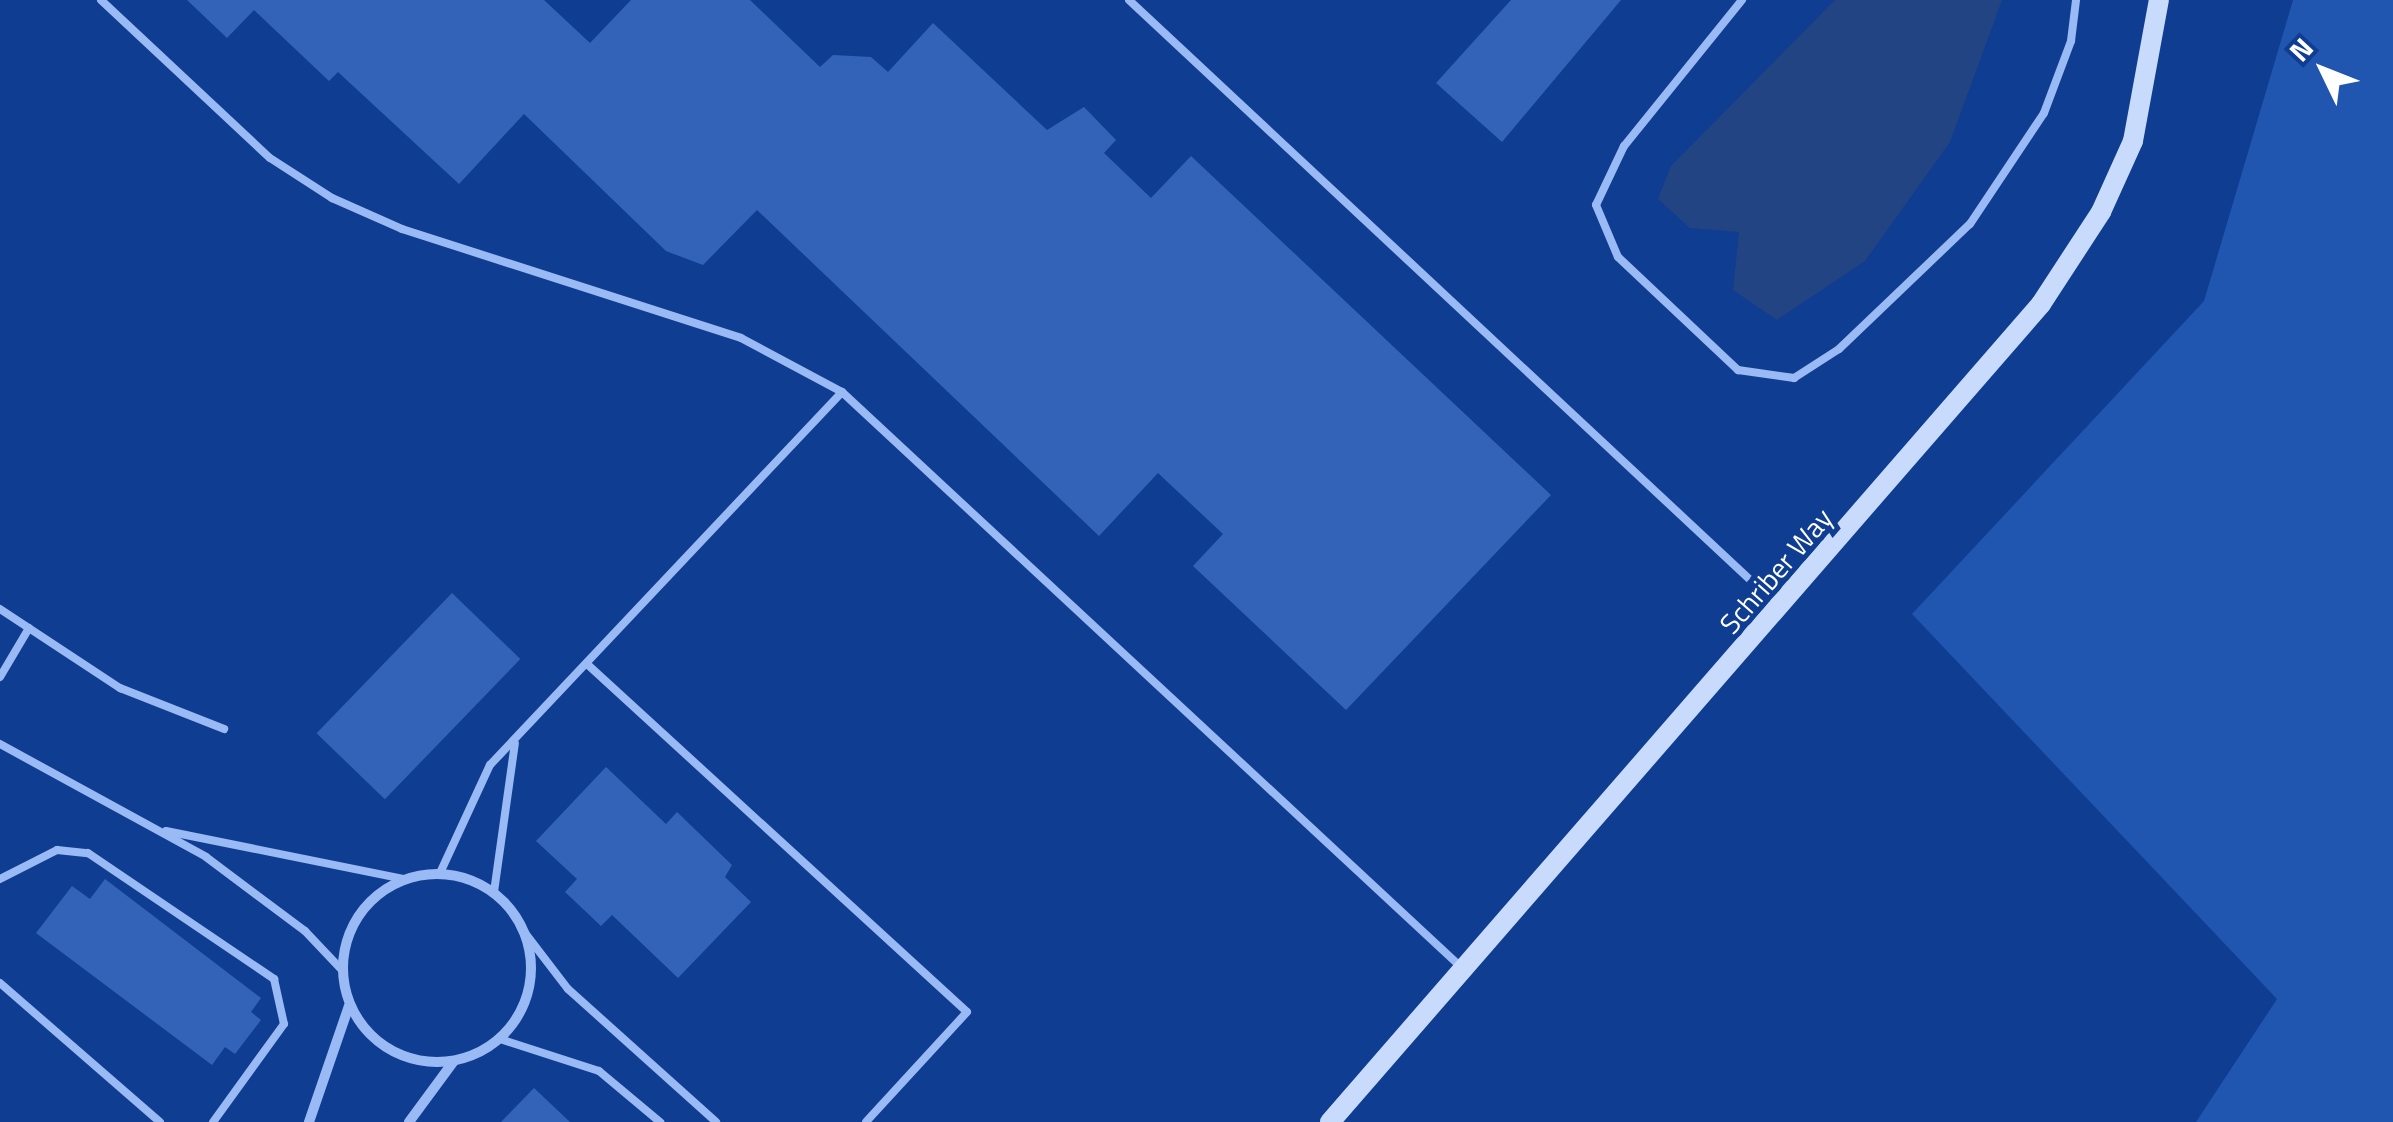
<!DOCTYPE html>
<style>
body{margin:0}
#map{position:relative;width:2393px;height:1122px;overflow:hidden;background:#0f3d91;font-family:"Titillium Web",sans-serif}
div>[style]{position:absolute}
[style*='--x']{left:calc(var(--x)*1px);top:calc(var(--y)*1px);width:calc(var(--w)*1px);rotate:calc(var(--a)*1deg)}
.green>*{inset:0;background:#2055b0}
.water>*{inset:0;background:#224483}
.building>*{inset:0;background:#3363b8;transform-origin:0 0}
.lane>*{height:8px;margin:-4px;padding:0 4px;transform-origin:4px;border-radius:4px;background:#99baf4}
.street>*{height:10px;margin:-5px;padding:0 5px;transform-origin:5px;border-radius:5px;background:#99baf4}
.street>.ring{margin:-5px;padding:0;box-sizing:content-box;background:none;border:10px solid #99baf4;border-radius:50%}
.secondary>*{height:20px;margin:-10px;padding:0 10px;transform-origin:10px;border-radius:10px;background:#c8dbfd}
span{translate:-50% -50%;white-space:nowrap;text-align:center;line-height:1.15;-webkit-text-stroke:10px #0f3d91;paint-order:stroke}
.street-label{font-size:28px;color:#fff}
.north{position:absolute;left:2273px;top:20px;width:100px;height:100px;-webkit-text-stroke:8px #0f3d91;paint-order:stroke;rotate:313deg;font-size:28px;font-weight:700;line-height:40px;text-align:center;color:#fff}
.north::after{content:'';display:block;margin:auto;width:35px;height:45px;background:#fff;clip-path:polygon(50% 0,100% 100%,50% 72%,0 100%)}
</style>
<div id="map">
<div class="green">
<div style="clip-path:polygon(2293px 0,2393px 0,2393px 1122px,2196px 1122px,2277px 999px,1912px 614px,2204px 301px)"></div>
</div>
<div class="water">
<div style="clip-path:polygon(1835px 0,2002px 0,1950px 142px,1865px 261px,1777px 320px,1733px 290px,1739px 232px,1690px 228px,1658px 199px,1671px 166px)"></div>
</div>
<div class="building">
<div style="clip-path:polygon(187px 0,544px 0,590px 43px,631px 0,750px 0,820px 67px,833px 55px,871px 57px,888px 72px,933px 23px,1047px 130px,1084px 107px,1116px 140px,1104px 153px,1151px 198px,1191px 156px,1551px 495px,1346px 710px,1193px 566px,1223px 534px,1158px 473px,1099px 536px,757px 210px,703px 265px,666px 251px,524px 114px,459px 184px,338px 72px,329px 81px,254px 10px,227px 38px)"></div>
<div style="clip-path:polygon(1511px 0,1621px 0,1502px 142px,1436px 83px)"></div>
<div style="left:452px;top:593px;width:95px;height:195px;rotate:44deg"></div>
<div style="clip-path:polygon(606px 767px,666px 824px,677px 812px,732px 865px,725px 877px,751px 902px,678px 978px,612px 915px,601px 926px,565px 892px,577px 879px,536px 841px)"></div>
<div style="clip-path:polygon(105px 879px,261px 998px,251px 1012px,261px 1020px,235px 1054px,225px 1047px,212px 1065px,36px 933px,72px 886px,90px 899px)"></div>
<div style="clip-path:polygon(534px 1088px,570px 1122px,501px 1122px)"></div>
</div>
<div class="lane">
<div style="--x:101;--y:0;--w:231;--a:43.1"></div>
<div style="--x:270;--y:158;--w:74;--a:32.8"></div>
<div style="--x:332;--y:198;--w:77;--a:23.9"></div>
<div style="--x:402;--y:229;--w:356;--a:17.8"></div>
<div style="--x:741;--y:338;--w:115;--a:28.1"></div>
<div style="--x:842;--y:392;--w:845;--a:42.89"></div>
<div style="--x:1129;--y:0;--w:887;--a:43.03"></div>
<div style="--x:1742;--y:0;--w:188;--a:128.9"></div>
<div style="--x:1624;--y:146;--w:65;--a:115.4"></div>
<div style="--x:1596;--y:205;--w:56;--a:67.1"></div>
<div style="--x:1618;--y:257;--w:165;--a:43.3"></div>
<div style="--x:1738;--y:370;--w:57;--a:8.1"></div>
<div style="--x:1794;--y:378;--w:54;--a:-32.8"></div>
<div style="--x:1839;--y:349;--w:181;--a:-43.7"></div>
<div style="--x:1970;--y:224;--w:133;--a:-56.3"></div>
<div style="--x:2044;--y:113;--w:77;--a:-69.4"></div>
<div style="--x:2071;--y:41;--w:41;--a:-83"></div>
<div style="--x:0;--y:609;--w:144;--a:33.4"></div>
<div style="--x:120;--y:688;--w:112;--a:21.5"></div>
<div style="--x:587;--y:664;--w:515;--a:42.48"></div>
<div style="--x:967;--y:1012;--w:149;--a:132.6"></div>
<div style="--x:0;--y:677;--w:57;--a:-59.4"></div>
<div style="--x:0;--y:744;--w:235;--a:28.7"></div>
<div style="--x:206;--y:857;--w:124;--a:36.8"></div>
<div style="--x:305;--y:931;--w:54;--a:46.5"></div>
<div style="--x:166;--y:831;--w:242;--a:11.4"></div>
<div style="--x:440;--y:873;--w:119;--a:-65.2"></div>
<div style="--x:490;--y:765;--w:513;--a:-46.66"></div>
<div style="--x:0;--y:879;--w:64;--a:-27"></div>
<div style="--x:57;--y:850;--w:31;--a:6"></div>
<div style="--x:88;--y:853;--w:225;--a:34.1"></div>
<div style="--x:274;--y:979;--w:46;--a:77.5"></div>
<div style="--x:284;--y:1024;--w:121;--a:125.9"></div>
<div style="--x:494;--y:892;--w:150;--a:-82"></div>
<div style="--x:525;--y:933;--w:71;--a:52.5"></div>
<div style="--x:568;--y:989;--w:199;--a:41.9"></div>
<div style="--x:0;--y:983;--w:212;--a:41"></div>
<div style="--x:500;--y:1039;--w:104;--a:17.9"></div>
<div style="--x:599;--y:1071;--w:80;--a:39.9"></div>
</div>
<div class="street">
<div class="ring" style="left:343px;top:874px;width:178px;height:178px"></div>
<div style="--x:309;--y:1122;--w:123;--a:-71"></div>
<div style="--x:409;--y:1122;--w:76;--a:-53.6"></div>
</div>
<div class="secondary">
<div style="--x:1330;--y:1122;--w:1084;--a:-49"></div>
<div style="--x:2041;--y:304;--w:110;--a:-56.9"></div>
<div style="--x:2101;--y:212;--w:78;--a:-65.7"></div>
<div style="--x:2133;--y:141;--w:143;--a:-79.6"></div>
</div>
<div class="street-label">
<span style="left:1776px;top:571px;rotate:-49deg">Schriber Way</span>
</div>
<div class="north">N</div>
</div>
